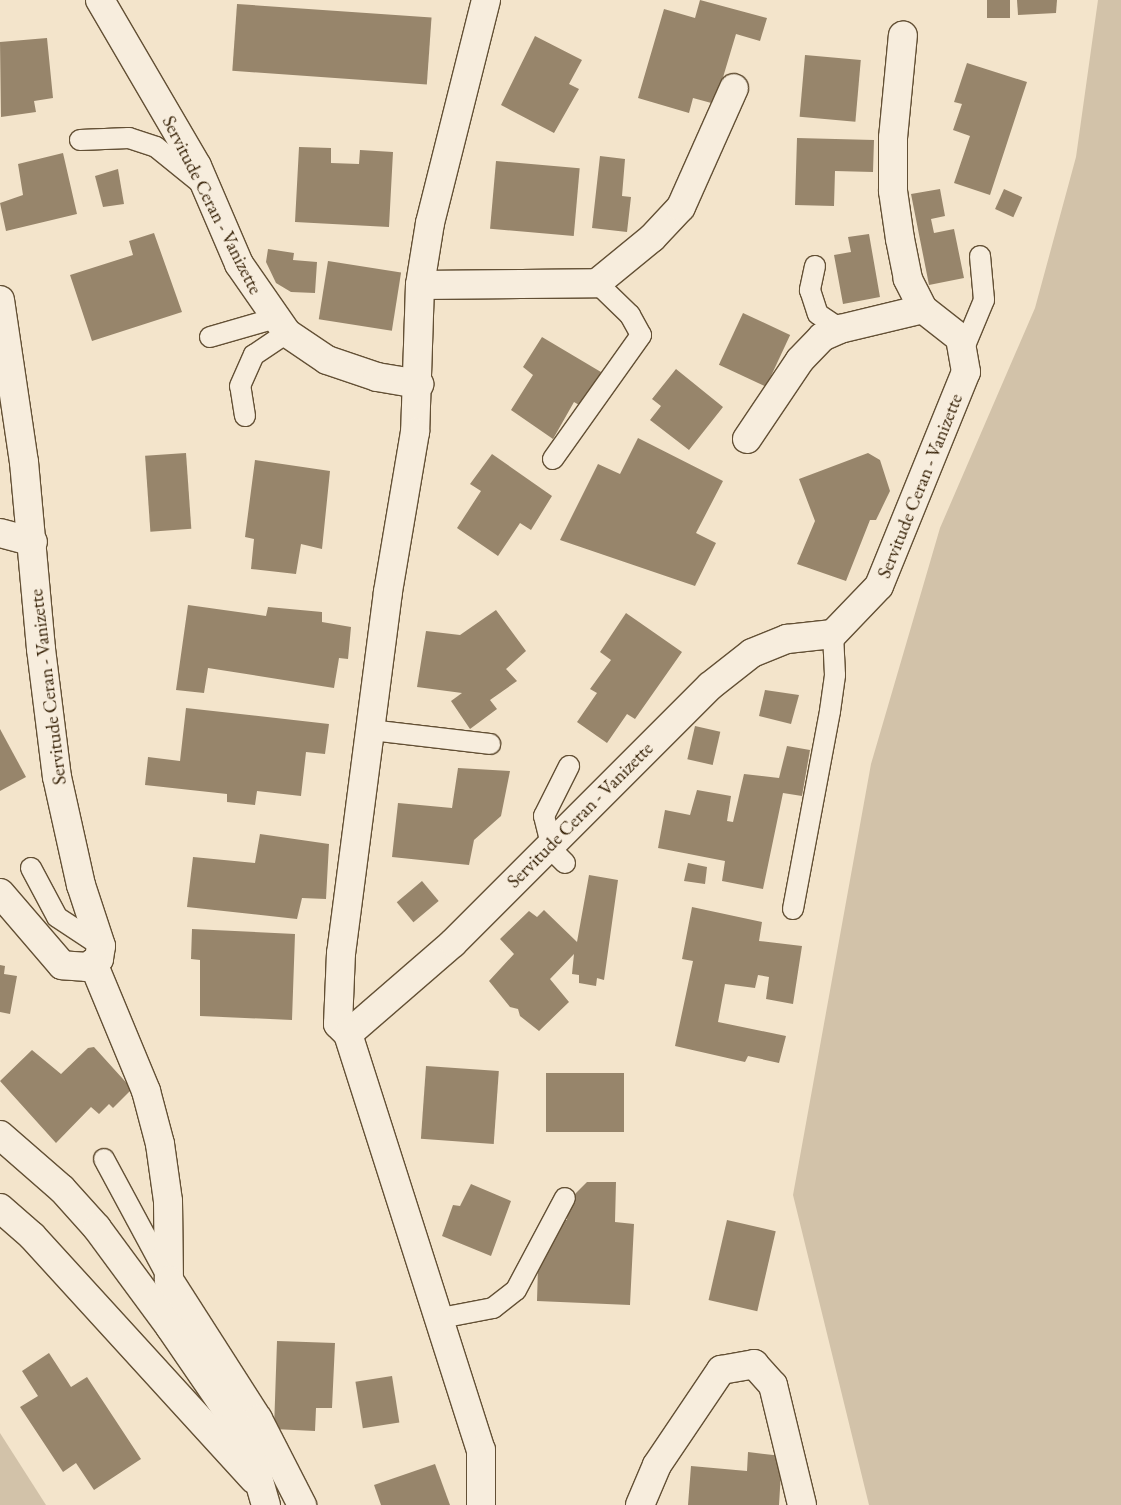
<!DOCTYPE html>
<style>
body{margin:0}
#map{position:relative;width:1121px;height:1505px;overflow:hidden;background:#f3e4cb;font-family:"EB Garamond",serif}
div>[style]{position:absolute}
[style*='--x']{left:calc(var(--x)*1px);top:calc(var(--y)*1px);width:calc(var(--w)*1px);rotate:calc(var(--a)*1deg)}
.green>*{inset:0;background:#d2c2a9}
.building>*{inset:0;background:#97856b;transform-origin:0 0}
.roads{filter:drop-shadow(1px 0 #635035) drop-shadow(-1px 0 #635035) drop-shadow(0 1px #635035) drop-shadow(0 -1px #635035)}
.service>*{height:20px;margin:-10px;padding:0 10px;transform-origin:10px;border-radius:10px;background:#f7eddd}
.minor>*{height:28px;margin:-14px;padding:0 14px;transform-origin:14px;border-radius:14px;background:#f7eddd}
span{translate:-50% -50%;white-space:nowrap;text-align:center;line-height:1.15;-webkit-text-stroke:4px #f7eddd;paint-order:stroke}
.street-label{font-size:19px;color:#331e03}
</style>
<div id="map">
<div class="green">
<div style="clip-path:polygon(1098px 0,1121px 0,1121px 1505px,869px 1505px,793px 1195px,871px 764px,940px 528px,1035px 308px,1076px 157px)"></div>
<div style="clip-path:polygon(0 1433px,46px 1505px,0 1505px)"></div>
</div>
<div class="building">
<div style="clip-path:polygon(700px 0,767px 18px,760px 41px,736px 34px,715px 104px,693px 98px,689px 113px,638px 98px,664px 9px,695px 18px)"></div>
<div style="left:987px;top:0;width:23px;height:18px"></div>
<div style="clip-path:polygon(1017px 0,1057px 0,1056px 13px,1018px 15px)"></div>
<div style="left:237px;top:4px;width:195px;height:67px;rotate:4deg"></div>
<div style="clip-path:polygon(535px 36px,582px 60px,569px 84px,579px 89px,554px 133px,501px 105px)"></div>
<div style="clip-path:polygon(47px 38px,53px 98px,34px 101px,36px 112px,1px 117px,0 42px)"></div>
<div style="left:805px;top:55px;width:56px;height:62px;rotate:5deg"></div>
<div style="clip-path:polygon(967px 63px,1027px 82px,990px 195px,954px 183px,970px 136px,953px 130px,962px 104px,954px 102px)"></div>
<div style="clip-path:polygon(797px 138px,874px 140px,873px 172px,835px 171px,834px 206px,795px 205px)"></div>
<div style="clip-path:polygon(299px 147px,331px 148px,331px 163px,359px 164px,360px 150px,393px 152px,389px 227px,295px 222px)"></div>
<div style="clip-path:polygon(63px 153px,77px 214px,6px 231px,0 203px,23px 195px,18px 164px)"></div>
<div style="clip-path:polygon(600px 156px,625px 159px,622px 196px,631px 197px,627px 232px,592px 228px)"></div>
<div style="left:496px;top:161px;width:84px;height:68px;rotate:5deg"></div>
<div style="clip-path:polygon(118px 169px,124px 204px,103px 207px,95px 176px)"></div>
<div style="clip-path:polygon(940px 189px,945px 216px,931px 219px,934px 233px,954px 229px,964px 278px,929px 285px,911px 194px)"></div>
<div style="left:1004px;top:189px;width:20px;height:22px;rotate:24deg"></div>
<div style="clip-path:polygon(154px 233px,182px 312px,92px 341px,70px 275px,133px 255px,129px 241px)"></div>
<div style="clip-path:polygon(869px 234px,880px 297px,843px 304px,834px 255px,851px 252px,848px 237px)"></div>
<div style="clip-path:polygon(268px 249px,294px 253px,293px 260px,317px 262px,315px 293px,291px 292px,276px 283px,266px 262px)"></div>
<div style="left:328px;top:261px;width:74px;height:59px;rotate:9deg"></div>
<div style="left:743px;top:313px;width:52px;height:57px;rotate:25deg"></div>
<div style="clip-path:polygon(542px 337px,606px 375px,586px 409px,574px 402px,553px 439px,511px 410px,533px 375px,523px 367px)"></div>
<div style="clip-path:polygon(676px 369px,723px 407px,689px 450px,650px 420px,661px 406px,652px 399px)"></div>
<div style="clip-path:polygon(638px 438px,723px 481px,696px 533px,716px 543px,695px 586px,560px 540px,598px 464px,620px 474px)"></div>
<div style="left:186px;top:453px;width:76px;height:41px;rotate:86deg"></div>
<div style="clip-path:polygon(868px 453px,880px 460px,890px 491px,876px 520px,870px 520px,846px 581px,797px 564px,815px 521px,799px 479px)"></div>
<div style="clip-path:polygon(492px 454px,552px 496px,531px 530px,520px 523px,498px 556px,457px 528px,481px 491px,470px 484px)"></div>
<div style="clip-path:polygon(255px 460px,330px 471px,322px 549px,301px 544px,296px 574px,251px 569px,254px 539px,245px 537px)"></div>
<div style="clip-path:polygon(188px 605px,266px 616px,268px 607px,322px 612px,322px 622px,351px 627px,348px 659px,339px 658px,334px 688px,208px 668px,204px 693px,176px 690px)"></div>
<div style="clip-path:polygon(496px 610px,526px 651px,506px 669px,517px 681px,490px 700px,497px 709px,470px 729px,451px 701px,462px 693px,417px 687px,426px 631px,460px 635px)"></div>
<div style="clip-path:polygon(626px 613px,682px 652px,635px 719px,627px 714px,607px 743px,577px 722px,597px 693px,590px 689px,611px 660px,600px 652px)"></div>
<div style="clip-path:polygon(765px 690px,799px 695px,791px 724px,759px 716px)"></div>
<div style="clip-path:polygon(186px 708px,329px 724px,325px 754px,306px 752px,301px 796px,257px 791px,255px 805px,227px 802px,227px 794px,145px 785px,148px 757px,180px 761px)"></div>
<div style="left:695px;top:726px;width:26px;height:34px;rotate:13deg"></div>
<div style="clip-path:polygon(0 729px,26px 777px,0 791px)"></div>
<div style="clip-path:polygon(787px 746px,810px 750px,802px 796px,783px 793px,763px 889px,722px 881px,725px 861px,658px 848px,665px 810px,690px 815px,697px 790px,731px 796px,727px 821px,733px 822px,744px 774px,779px 778px)"></div>
<div style="clip-path:polygon(458px 768px,510px 771px,501px 816px,474px 840px,469px 865px,392px 857px,398px 803px,452px 808px)"></div>
<div style="clip-path:polygon(260px 834px,329px 844px,326px 899px,302px 898px,297px 919px,187px 907px,193px 857px,255px 863px)"></div>
<div style="clip-path:polygon(688px 863px,707px 867px,705px 884px,684px 881px)"></div>
<div style="clip-path:polygon(589px 875px,618px 880px,604px 980px,597px 978px,596px 986px,579px 983px,579px 975px,572px 974px,574px 954px,550px 979px,569px 1002px,539px 1031px,520px 1016px,518px 1009px,510px 1007px,489px 981px,514px 954px,500px 939px,529px 911px,537px 917px,544px 910px,577px 942px)"></div>
<div style="left:422px;top:881px;width:26px;height:33px;rotate:50deg"></div>
<div style="clip-path:polygon(692px 907px,762px 922px,759px 941px,802px 946px,793px 1004px,766px 999px,769px 977px,758px 975px,755px 988px,725px 984px,718px 1022px,786px 1036px,779px 1063px,748px 1056px,745px 1062px,675px 1046px,693px 961px,682px 959px)"></div>
<div style="clip-path:polygon(192px 929px,295px 934px,292px 1020px,200px 1016px,200px 960px,191px 959px)"></div>
<div style="clip-path:polygon(0 965px,5px 966px,4px 974px,17px 976px,10px 1014px,0 1012px)"></div>
<div style="clip-path:polygon(94px 1047px,132px 1089px,113px 1108px,109px 1104px,99px 1114px,91px 1107px,56px 1143px,0 1081px,32px 1050px,61px 1074px,88px 1048px)"></div>
<div style="left:426px;top:1066px;width:73px;height:73px;rotate:4deg"></div>
<div style="left:546px;top:1073px;width:78px;height:59px"></div>
<div style="clip-path:polygon(587px 1182px,616px 1182px,615px 1222px,634px 1224px,630px 1305px,537px 1301px,538px 1267px,564px 1220px,567px 1220px,568px 1201px)"></div>
<div style="clip-path:polygon(471px 1184px,511px 1201px,491px 1256px,442px 1236px,453px 1205px,460px 1206px)"></div>
<div style="left:727px;top:1220px;width:50px;height:82px;rotate:13deg"></div>
<div style="clip-path:polygon(277px 1341px,335px 1343px,332px 1408px,316px 1408px,315px 1431px,274px 1429px)"></div>
<div style="clip-path:polygon(49px 1353px,71px 1387px,87px 1377px,141px 1459px,94px 1490px,76px 1463px,63px 1472px,20px 1407px,38px 1396px,22px 1371px)"></div>
<div style="left:392px;top:1376px;width:47px;height:37px;rotate:81deg"></div>
<div style="clip-path:polygon(748px 1452px,782px 1456px,779px 1505px,688px 1505px,691px 1466px,747px 1471px)"></div>
<div style="clip-path:polygon(435px 1464px,450px 1505px,381px 1505px,374px 1485px)"></div>
</div>
<div class="roads">
<div class="service">
<div style="--x:80;--y:140;--w:49;--a:-2.3"></div>
<div style="--x:129;--y:138;--w:28;--a:18"></div>
<div style="--x:156;--y:147;--w:60;--a:39"></div>
<div style="--x:815;--y:266;--w:25;--a:102"></div>
<div style="--x:810;--y:290;--w:25;--a:72"></div>
<div style="--x:818;--y:314;--w:27;--a:34"></div>
<div style="--x:210;--y:337;--w:69;--a:-16.1"></div>
<div style="--x:964;--y:348;--w:52;--a:-67.4"></div>
<div style="--x:984;--y:300;--w:44;--a:-95.2"></div>
<div style="--x:245;--y:416;--w:30;--a:-99"></div>
<div style="--x:240;--y:386;--w:34;--a:-66"></div>
<div style="--x:254;--y:355;--w:40;--a:-34"></div>
<div style="--x:553;--y:459;--w:152;--a:-54.6"></div>
<div style="--x:641;--y:335;--w:23;--a:-119"></div>
<div style="--x:630;--y:315;--w:46;--a:-135.9"></div>
<div style="--x:371;--y:730;--w:120;--a:6.7"></div>
<div style="--x:551;--y:844;--w:29;--a:-104"></div>
<div style="--x:544;--y:816;--w:56;--a:-63.4"></div>
<div style="--x:548;--y:846;--w:24;--a:45"></div>
<div style="--x:31;--y:868;--w:55;--a:62"></div>
<div style="--x:57;--y:917;--w:53;--a:33.4"></div>
<div style="--x:793;--y:909;--w:201;--a:-79.4"></div>
<div style="--x:830;--y:711;--w:36;--a:-82"></div>
<div style="--x:835;--y:675;--w:41;--a:-92.8"></div>
<div style="--x:104;--y:1159;--w:133;--a:61.7"></div>
<div style="--x:441;--y:1318;--w:53;--a:-10.9"></div>
<div style="--x:493;--y:1308;--w:29;--a:-38"></div>
<div style="--x:516;--y:1290;--w:104;--a:-62"></div>
</div>
<div class="minor">
<div style="--x:100;--y:0;--w:192;--a:59.7"></div>
<div style="--x:197;--y:166;--w:107;--a:66.8"></div>
<div style="--x:239;--y:264;--w:84;--a:55.2"></div>
<div style="--x:287;--y:333;--w:48;--a:34"></div>
<div style="--x:327;--y:360;--w:53;--a:18.8"></div>
<div style="--x:377;--y:377;--w:43;--a:9.5"></div>
<div style="--x:486;--y:0;--w:230;--a:104.1"></div>
<div style="--x:430;--y:223;--w:63;--a:99.2"></div>
<div style="--x:420;--y:285;--w:147;--a:91.9"></div>
<div style="--x:415;--y:432;--w:162;--a:99.6"></div>
<div style="--x:388;--y:592;--w:364;--a:97.4"></div>
<div style="--x:341;--y:953;--w:71;--a:92.4"></div>
<div style="--x:338;--y:1024;--w:14;--a:45"></div>
<div style="--x:348;--y:1034;--w:139;--a:-40.9"></div>
<div style="--x:453;--y:943;--w:363;--a:-45"></div>
<div style="--x:710;--y:686;--w:53;--a:-38.2"></div>
<div style="--x:752;--y:653;--w:38;--a:-22"></div>
<div style="--x:787;--y:639;--w:46;--a:-6.2"></div>
<div style="--x:833;--y:634;--w:66;--a:-46.2"></div>
<div style="--x:879;--y:586;--w:231;--a:-67.9"></div>
<div style="--x:966;--y:372;--w:35;--a:-100"></div>
<div style="--x:960;--y:338;--w:47;--a:-141.9"></div>
<div style="--x:923;--y:309;--w:34;--a:-117"></div>
<div style="--x:908;--y:279;--w:41;--a:-101.3"></div>
<div style="--x:900;--y:239;--w:49;--a:-98.3"></div>
<div style="--x:893;--y:191;--w:53;--a:-90"></div>
<div style="--x:893;--y:138;--w:103;--a:-84.5"></div>
<div style="--x:420;--y:285;--w:177;--a:-0.6"></div>
<div style="--x:597;--y:283;--w:71;--a:-39.3"></div>
<div style="--x:652;--y:238;--w:42;--a:-46.9"></div>
<div style="--x:681;--y:207;--w:130;--a:-66"></div>
<div style="--x:0;--y:300;--w:164;--a:81.6"></div>
<div style="--x:24;--y:462;--w:188;--a:84.8"></div>
<div style="--x:41;--y:649;--w:129;--a:82.9"></div>
<div style="--x:57;--y:777;--w:111;--a:77.5"></div>
<div style="--x:81;--y:885;--w:64;--a:71.8"></div>
<div style="--x:101;--y:946;--w:13;--a:99"></div>
<div style="--x:99;--y:959;--w:14;--a:144"></div>
<div style="--x:88;--y:967;--w:26;--a:-176"></div>
<div style="--x:62;--y:965;--w:95;--a:-130.7"></div>
<div style="--x:747;--y:439;--w:95;--a:-56.1"></div>
<div style="--x:800;--y:360;--w:32;--a:-46"></div>
<div style="--x:822;--y:337;--w:20;--a:-24"></div>
<div style="--x:840;--y:329;--w:85;--a:-13.5"></div>
<div style="--x:0;--y:533;--w:34;--a:15"></div>
<div style="--x:93;--y:963;--w:139;--a:67.5"></div>
<div style="--x:146;--y:1091;--w:55;--a:75.2"></div>
<div style="--x:160;--y:1144;--w:58;--a:82"></div>
<div style="--x:168;--y:1201;--w:79;--a:89.3"></div>
<div style="--x:169;--y:1280;--w:165;--a:57.4"></div>
<div style="--x:258;--y:1419;--w:97;--a:62.9"></div>
<div style="--x:348;--y:1034;--w:437;--a:72.3"></div>
<div style="--x:481;--y:1450;--w:55;--a:90"></div>
<div style="--x:0;--y:1135;--w:82;--a:41.1"></div>
<div style="--x:62;--y:1189;--w:52;--a:48.1"></div>
<div style="--x:97;--y:1228;--w:123;--a:53.6"></div>
<div style="--x:170;--y:1327;--w:115;--a:55.6"></div>
<div style="--x:235;--y:1422;--w:49;--a:66"></div>
<div style="--x:255;--y:1467;--w:40;--a:74"></div>
<div style="--x:0;--y:1208;--w:43;--a:41.2"></div>
<div style="--x:32;--y:1236;--w:329;--a:47.6"></div>
<div style="--x:640;--y:1505;--w:43;--a:-67"></div>
<div style="--x:657;--y:1465;--w:115;--a:-56"></div>
<div style="--x:721;--y:1370;--w:34;--a:-10"></div>
<div style="--x:754;--y:1364;--w:28;--a:48"></div>
<div style="--x:773;--y:1385;--w:123;--a:76.4"></div>
</div>
</div>
<div class="street-label">
<span style="left:212px;top:205px;rotate:63deg">Servitude Ceran - Vanizette</span>
<span style="left:920px;top:486px;rotate:-68deg">Servitude Ceran - Vanizette</span>
<span style="left:48px;top:687px;rotate:-97deg">Servitude Ceran - Vanizette</span>
<span style="left:580px;top:815px;rotate:-45deg">Servitude Ceran - Vanizette</span>
</div>
</div>
